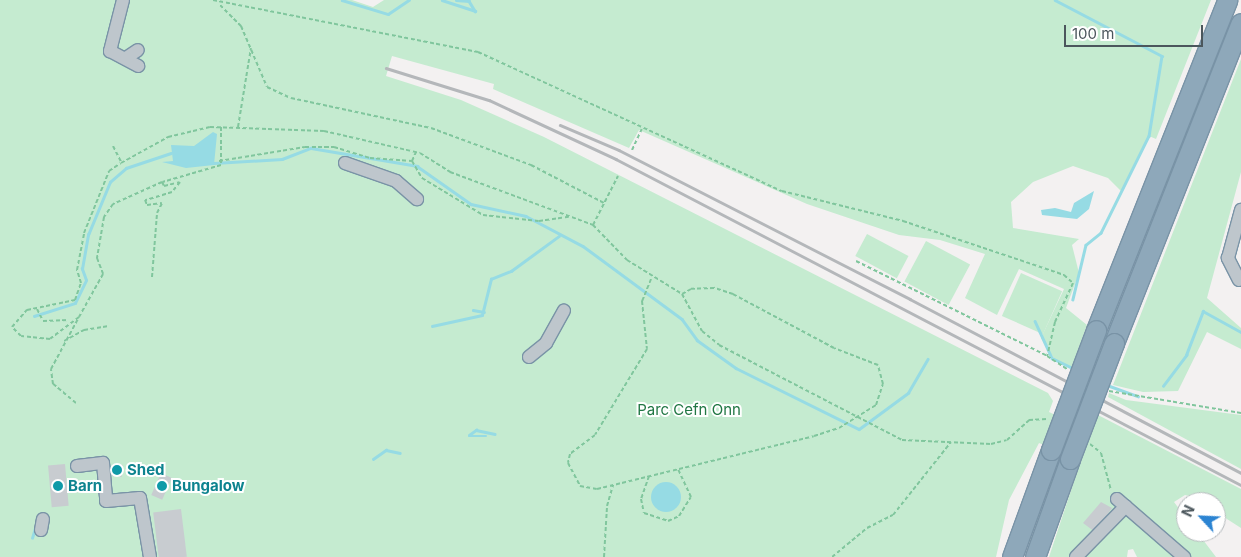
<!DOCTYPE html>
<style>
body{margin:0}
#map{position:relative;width:1241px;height:557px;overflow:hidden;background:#f3f1f1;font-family:Inter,sans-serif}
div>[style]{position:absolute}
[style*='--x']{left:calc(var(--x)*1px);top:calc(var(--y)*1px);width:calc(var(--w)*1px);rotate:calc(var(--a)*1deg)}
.green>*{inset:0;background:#c5ebd0;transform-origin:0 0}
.water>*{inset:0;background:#96dbe4}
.round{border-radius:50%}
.stream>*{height:2.5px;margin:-1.25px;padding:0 1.25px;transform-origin:1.25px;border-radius:1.25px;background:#96dbe4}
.building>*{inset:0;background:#c8ccd0;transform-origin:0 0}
.path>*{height:2px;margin-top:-1px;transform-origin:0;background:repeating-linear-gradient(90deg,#80c69d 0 4px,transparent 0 6.5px)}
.roads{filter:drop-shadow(1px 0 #7993a6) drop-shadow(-1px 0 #7993a6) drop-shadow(0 1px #7993a6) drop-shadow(0 -1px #7993a6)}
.minor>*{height:12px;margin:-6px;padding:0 6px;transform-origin:6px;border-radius:6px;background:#bec6cc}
.highway>*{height:19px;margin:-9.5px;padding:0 9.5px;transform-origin:9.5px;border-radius:9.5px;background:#8ea8ba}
.rail>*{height:2.5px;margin:-1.25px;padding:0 1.25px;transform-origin:1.25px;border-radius:1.25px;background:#b4b7ba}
.bridges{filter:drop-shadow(1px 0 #7993a6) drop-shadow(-1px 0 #7993a6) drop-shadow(0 1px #7993a6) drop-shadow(0 -1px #7993a6)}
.highway-bridge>*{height:19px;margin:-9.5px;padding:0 9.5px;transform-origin:9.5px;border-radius:9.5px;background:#8ea8ba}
.dots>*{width:14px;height:14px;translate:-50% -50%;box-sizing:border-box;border:2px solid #fff;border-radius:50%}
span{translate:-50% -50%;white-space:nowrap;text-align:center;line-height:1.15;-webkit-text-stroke:4px #fff;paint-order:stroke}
.park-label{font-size:15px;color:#217744}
.culture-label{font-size:15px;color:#0d838f;font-weight:700}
.left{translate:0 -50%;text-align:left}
.north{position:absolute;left:1176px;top:492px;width:50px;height:50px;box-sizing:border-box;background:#fff;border:1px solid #b7bbbe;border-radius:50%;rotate:295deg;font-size:14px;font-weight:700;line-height:20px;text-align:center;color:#4b565c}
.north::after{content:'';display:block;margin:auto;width:18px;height:22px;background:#2c84d2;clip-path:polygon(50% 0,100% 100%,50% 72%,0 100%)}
.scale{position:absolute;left:1064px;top:25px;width:139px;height:22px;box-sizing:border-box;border:2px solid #4b565c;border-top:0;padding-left:6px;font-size:15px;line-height:18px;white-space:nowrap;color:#4b565c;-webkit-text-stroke:4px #fff;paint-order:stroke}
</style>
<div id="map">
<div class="green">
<div style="clip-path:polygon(0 0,352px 0,373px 7px,384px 0,1211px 0,1156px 139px,1149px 136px,1121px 191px,1108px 178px,1073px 166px,1033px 182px,1011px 202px,1013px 228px,1079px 239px,1072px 245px,1079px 273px,1066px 308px,1087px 325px,1072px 367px,1055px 360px,1041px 338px,1064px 289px,1019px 269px,997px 315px,965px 298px,985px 254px,940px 240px,899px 235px,807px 204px,639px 130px,629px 148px,493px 89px,494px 84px,392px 56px,386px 76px,461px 100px,544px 137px,1048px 393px,1053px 401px,1049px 412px,1091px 432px,1098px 415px,1241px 489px,1241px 528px,1216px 512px,1216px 502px,1185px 495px,1174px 502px,1186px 518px,1186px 532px,1197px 532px,1216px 557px,1137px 557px,1133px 549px,1128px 550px,1127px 557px,1049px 557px,1081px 460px,1039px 443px,1009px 500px,996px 557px,0 557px)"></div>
<div style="clip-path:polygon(1241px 59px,1241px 172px,1207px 298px,1241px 328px,1241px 349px,1207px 332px,1178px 391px,1143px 392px,1113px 385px)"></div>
<div style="left:867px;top:234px;width:47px;height:25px;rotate:28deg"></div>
<div style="left:926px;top:241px;width:50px;height:46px;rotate:28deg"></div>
<div style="left:1021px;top:273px;width:45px;height:47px;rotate:24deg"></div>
<div style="clip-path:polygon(1109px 393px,1126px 400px,1241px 415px,1241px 469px,1108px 397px)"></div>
</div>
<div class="water">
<div style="clip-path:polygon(213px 132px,217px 134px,214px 165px,186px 168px,162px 162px,173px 161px,171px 145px,194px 146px)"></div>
<div style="clip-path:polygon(1094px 191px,1089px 209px,1077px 219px,1042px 215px,1041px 210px,1055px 208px,1071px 212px,1074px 203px)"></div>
<div class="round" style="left:651px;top:482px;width:30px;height:30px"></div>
</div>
<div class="stream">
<div style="--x:342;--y:0;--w:48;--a:16.9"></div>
<div style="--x:388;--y:14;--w:25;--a:-34"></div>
<div style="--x:442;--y:0;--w:35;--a:18"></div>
<div style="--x:456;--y:0;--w:13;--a:4"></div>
<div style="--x:469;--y:1;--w:12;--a:59"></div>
<div style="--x:1055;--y:0;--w:121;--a:27.6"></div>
<div style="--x:1162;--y:56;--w:81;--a:99.2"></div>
<div style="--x:1149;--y:136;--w:108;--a:116.3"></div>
<div style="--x:1101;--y:233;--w:19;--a:141"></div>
<div style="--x:1086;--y:245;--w:56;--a:103.5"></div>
<div style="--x:214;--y:163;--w:68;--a:-3.4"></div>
<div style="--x:282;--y:159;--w:31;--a:-21"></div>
<div style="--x:311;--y:148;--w:108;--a:9.6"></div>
<div style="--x:417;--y:166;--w:66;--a:35.1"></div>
<div style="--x:471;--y:204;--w:56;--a:12.3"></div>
<div style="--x:526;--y:216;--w:64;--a:27.8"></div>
<div style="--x:583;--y:246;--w:123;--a:36.4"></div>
<div style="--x:682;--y:319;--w:26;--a:54"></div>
<div style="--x:697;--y:340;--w:48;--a:35.7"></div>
<div style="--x:736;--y:368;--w:137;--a:26.4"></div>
<div style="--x:859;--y:429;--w:61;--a:-36.3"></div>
<div style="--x:908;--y:393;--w:39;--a:-60"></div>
<div style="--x:473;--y:310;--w:11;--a:10"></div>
<div style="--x:34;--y:316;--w:43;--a:-17.6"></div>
<div style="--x:75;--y:303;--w:25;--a:-64"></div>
<div style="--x:86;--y:280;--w:12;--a:-110"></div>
<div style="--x:82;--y:269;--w:35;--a:-80"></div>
<div style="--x:88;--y:235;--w:57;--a:-67.5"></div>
<div style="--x:110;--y:182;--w:21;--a:-41"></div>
<div style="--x:126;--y:168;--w:47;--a:-18.4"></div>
<div style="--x:1035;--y:321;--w:41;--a:65.3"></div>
<div style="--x:1052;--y:358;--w:25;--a:26"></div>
<div style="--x:432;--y:326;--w:51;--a:-12.4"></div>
<div style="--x:482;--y:315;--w:37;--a:-76"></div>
<div style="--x:491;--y:279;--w:22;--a:-22"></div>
<div style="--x:511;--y:271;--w:59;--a:-36.1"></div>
<div style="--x:1107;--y:385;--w:33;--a:20"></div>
<div style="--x:1163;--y:386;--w:39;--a:-53"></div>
<div style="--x:1186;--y:355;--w:47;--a:-68.9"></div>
<div style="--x:1203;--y:311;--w:43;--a:28.9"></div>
<div style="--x:469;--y:435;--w:9;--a:-36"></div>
<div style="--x:476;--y:430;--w:19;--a:12"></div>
<div style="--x:469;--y:436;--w:17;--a:0"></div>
<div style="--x:373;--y:459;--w:16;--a:-35"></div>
<div style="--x:386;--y:450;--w:14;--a:12"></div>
<div style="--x:32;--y:538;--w:10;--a:-73"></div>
</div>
<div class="building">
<div style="left:65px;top:464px;width:42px;height:17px;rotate:85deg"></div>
<div style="left:113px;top:464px;width:10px;height:12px;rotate:6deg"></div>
<div style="left:161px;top:473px;width:12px;height:24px;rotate:24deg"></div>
<div style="clip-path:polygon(1101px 502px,1112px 508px,1095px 532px,1083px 523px)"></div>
<div style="left:181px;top:509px;width:48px;height:28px;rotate:83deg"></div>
</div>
<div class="path">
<div style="--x:213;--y:0;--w:270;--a:11.1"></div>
<div style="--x:478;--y:52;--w:334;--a:24.6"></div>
<div style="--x:782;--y:191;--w:125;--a:13.9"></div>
<div style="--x:903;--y:221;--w:170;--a:18.5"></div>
<div style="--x:1064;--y:275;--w:12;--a:42"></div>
<div style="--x:1073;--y:283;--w:43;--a:114.8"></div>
<div style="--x:1055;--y:322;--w:35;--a:103"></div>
<div style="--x:1047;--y:356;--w:24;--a:33"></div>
<div style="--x:220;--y:5;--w:30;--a:45"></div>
<div style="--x:241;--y:26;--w:66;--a:66.9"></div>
<div style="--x:267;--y:87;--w:26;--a:25"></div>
<div style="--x:291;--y:98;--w:143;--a:12.1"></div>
<div style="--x:431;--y:128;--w:107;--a:20.3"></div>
<div style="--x:531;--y:165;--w:82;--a:27.5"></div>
<div style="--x:221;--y:127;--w:38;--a:90"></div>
<div style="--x:221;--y:165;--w:61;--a:163.9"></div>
<div style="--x:162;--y:182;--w:54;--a:155.8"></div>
<div style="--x:113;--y:204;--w:16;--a:125"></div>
<div style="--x:104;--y:217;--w:42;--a:99.7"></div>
<div style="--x:97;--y:258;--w:17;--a:69"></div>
<div style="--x:103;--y:274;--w:49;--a:119.2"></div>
<div style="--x:79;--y:317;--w:36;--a:143"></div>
<div style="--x:50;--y:339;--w:29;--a:-174"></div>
<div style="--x:21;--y:336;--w:13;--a:-135"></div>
<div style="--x:12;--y:327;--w:23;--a:-49"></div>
<div style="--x:27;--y:310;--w:49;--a:-11.8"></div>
<div style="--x:75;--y:300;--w:18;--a:-71"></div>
<div style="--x:81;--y:283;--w:14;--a:-107"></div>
<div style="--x:77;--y:270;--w:38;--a:-79"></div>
<div style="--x:84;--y:233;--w:67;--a:-68"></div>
<div style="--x:109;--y:171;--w:14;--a:-34"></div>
<div style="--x:121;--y:163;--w:54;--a:-29"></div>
<div style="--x:168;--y:137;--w:43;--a:-13.4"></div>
<div style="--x:210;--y:127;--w:114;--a:2"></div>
<div style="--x:324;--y:131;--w:98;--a:12.9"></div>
<div style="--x:420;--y:153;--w:36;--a:32"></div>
<div style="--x:450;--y:172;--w:153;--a:20.3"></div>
<div style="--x:593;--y:225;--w:49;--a:45.8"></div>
<div style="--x:627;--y:260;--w:65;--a:31.7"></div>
<div style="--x:682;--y:294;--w:42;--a:61.6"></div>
<div style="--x:702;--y:331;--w:22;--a:39"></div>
<div style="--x:719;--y:345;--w:206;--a:27.4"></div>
<div style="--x:902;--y:440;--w:89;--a:2.6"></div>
<div style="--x:991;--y:444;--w:16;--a:-14"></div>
<div style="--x:1007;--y:440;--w:30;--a:-42"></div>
<div style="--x:1029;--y:420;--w:18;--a:-3"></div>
<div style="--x:238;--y:127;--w:80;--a:-80.7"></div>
<div style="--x:113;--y:146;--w:18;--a:63"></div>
<div style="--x:632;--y:150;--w:23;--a:-65"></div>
<div style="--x:219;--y:161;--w:87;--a:-9.2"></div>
<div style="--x:305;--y:147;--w:29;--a:0"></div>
<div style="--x:334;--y:147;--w:38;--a:17"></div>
<div style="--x:370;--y:158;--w:42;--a:4.1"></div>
<div style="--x:412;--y:161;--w:20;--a:60"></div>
<div style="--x:422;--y:178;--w:71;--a:31.2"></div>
<div style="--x:483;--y:215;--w:56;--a:6.1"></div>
<div style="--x:539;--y:221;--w:30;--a:-8"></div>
<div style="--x:412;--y:161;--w:10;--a:-66"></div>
<div style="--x:162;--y:182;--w:4;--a:63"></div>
<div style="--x:164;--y:186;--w:16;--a:-14"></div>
<div style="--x:180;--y:182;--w:13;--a:129"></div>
<div style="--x:172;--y:192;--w:28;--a:163"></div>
<div style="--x:145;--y:200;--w:5;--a:68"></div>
<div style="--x:147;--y:205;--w:15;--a:-8"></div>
<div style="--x:593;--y:225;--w:55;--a:-63"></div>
<div style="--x:856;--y:261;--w:213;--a:26.4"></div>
<div style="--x:152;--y:277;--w:64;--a:-85.5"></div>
<div style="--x:157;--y:213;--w:11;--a:-63"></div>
<div style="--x:651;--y:279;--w:24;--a:112"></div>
<div style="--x:642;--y:301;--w:48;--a:84.1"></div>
<div style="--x:647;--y:349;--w:100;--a:121.2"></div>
<div style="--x:595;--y:435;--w:31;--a:143"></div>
<div style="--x:570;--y:454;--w:9;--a:103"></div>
<div style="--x:568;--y:463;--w:26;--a:62"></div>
<div style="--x:580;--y:486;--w:17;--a:10"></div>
<div style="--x:597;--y:489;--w:223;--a:-13.7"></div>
<div style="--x:814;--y:436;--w:26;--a:-18"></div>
<div style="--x:839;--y:428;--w:44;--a:-31.9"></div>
<div style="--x:876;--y:405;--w:22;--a:-72"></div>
<div style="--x:883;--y:384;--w:20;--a:-105"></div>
<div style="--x:878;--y:365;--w:47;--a:-158.9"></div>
<div style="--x:834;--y:348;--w:115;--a:-151.9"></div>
<div style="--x:733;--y:294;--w:20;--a:-162"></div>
<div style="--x:714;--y:288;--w:23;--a:178"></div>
<div style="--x:691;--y:289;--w:10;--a:151"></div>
<div style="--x:37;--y:309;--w:13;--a:63"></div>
<div style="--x:43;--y:321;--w:26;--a:-2"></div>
<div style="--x:64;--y:341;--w:23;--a:-29"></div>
<div style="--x:84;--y:330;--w:25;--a:-9"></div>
<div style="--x:1109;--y:391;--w:134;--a:9.5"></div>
<div style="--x:76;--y:403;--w:30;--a:-140"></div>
<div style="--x:53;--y:384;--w:15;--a:-98"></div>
<div style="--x:51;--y:369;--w:59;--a:-61.7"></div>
<div style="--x:1090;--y:444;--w:14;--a:39"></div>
<div style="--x:1101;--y:453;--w:39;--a:75"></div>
<div style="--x:649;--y:476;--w:24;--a:109"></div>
<div style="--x:641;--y:499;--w:14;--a:78"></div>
<div style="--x:644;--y:513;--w:25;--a:18"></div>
<div style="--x:668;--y:521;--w:12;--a:-24"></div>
<div style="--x:679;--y:516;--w:22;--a:-58"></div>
<div style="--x:691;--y:497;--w:31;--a:-115"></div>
<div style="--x:604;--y:557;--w:51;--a:-86.6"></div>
<div style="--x:607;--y:506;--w:22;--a:-74"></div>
<div style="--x:832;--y:557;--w:45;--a:-39.6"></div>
<div style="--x:867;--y:528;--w:29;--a:-27"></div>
<div style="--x:893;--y:515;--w:93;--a:-51.5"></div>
</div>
<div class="roads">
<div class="minor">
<div style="--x:123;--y:0;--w:53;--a:104.3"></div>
<div style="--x:110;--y:51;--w:32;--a:28"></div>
<div style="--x:126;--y:58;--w:14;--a:-34"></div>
<div style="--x:345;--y:163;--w:54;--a:19.4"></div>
<div style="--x:396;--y:181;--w:28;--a:41"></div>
<div style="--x:1239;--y:280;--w:25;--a:-117"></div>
<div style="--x:1228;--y:258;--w:50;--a:-74.8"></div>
<div style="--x:529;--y:357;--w:22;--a:-39"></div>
<div style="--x:546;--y:343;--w:37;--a:-61"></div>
<div style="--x:77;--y:466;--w:26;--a:-7"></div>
<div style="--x:103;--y:463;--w:38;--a:85"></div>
<div style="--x:106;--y:501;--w:34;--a:-5"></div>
<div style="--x:140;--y:498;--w:60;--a:80.4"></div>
<div style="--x:1117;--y:499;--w:89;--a:40.9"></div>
<div style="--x:41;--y:530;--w:11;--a:-80"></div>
<div style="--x:1076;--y:557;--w:71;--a:-45.6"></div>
</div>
<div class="highway">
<div style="--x:1096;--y:330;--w:355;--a:-68.3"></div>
<div style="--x:1114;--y:343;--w:344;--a:-68.4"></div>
<div style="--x:1012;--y:557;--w:114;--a:-70"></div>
<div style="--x:1035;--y:557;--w:104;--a:-70.3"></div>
</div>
</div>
<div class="rail">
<div style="--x:386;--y:68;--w:108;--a:17.3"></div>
<div style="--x:489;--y:100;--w:140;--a:24.9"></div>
<div style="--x:616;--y:159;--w:705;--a:27.55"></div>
<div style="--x:560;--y:125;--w:64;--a:23"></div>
<div style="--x:619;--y:150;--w:327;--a:27.1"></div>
<div style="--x:910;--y:299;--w:374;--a:27.7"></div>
</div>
<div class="bridges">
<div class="highway-bridge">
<div style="--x:1051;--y:450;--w:128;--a:-69.4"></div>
<div style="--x:1070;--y:459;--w:124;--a:-69.2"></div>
</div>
</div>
<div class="dots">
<div style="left:117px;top:470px;background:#0f9aa8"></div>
<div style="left:58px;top:486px;background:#0f9aa8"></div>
<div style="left:162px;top:486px;background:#0f9aa8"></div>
</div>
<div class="park-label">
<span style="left:689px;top:410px">Parc Cefn Onn</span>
</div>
<div class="culture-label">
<span class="left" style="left:127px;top:470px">Shed</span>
<span class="left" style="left:68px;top:486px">Barn</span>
<span class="left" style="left:172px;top:486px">Bungalow</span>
</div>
<div class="north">N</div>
<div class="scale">100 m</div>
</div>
